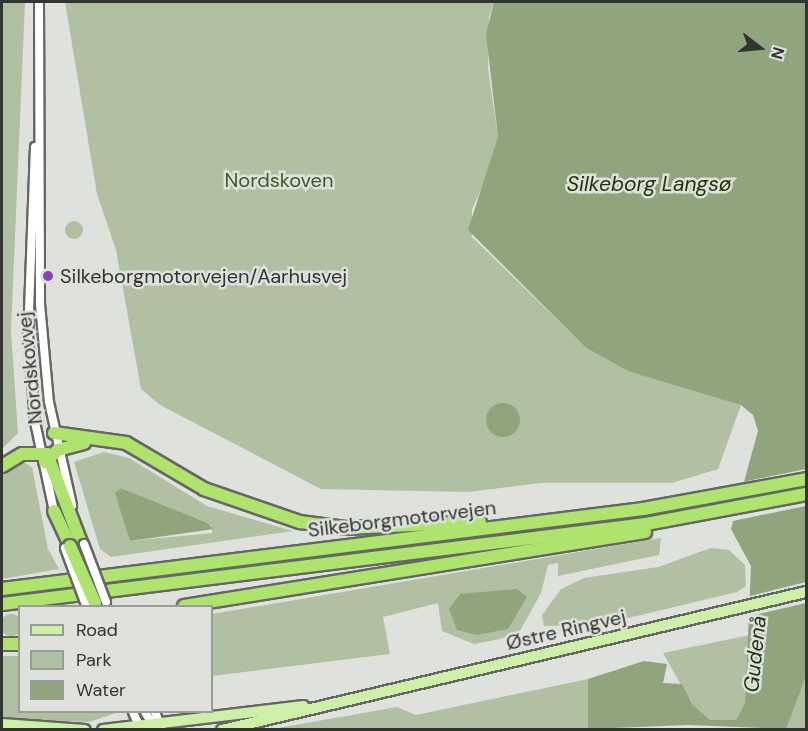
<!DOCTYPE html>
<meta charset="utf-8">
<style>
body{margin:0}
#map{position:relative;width:808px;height:731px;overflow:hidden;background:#dee1dc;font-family:"DM Sans",sans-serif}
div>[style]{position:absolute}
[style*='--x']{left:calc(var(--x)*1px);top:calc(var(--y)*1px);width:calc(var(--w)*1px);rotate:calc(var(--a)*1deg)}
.green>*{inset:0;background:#b1c0a3}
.round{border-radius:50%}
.water>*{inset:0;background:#90a47d}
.pier>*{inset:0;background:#dee1dc}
.roads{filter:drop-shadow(2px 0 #656763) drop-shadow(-2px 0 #656763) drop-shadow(0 2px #656763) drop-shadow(0 -2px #656763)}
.minor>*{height:8px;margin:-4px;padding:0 4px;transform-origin:4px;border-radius:4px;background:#fff}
.major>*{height:10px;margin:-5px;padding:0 5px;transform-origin:5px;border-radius:5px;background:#ceefa8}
.highway>*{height:12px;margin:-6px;padding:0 6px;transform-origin:6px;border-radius:6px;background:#aee46e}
.bridges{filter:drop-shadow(2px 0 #656763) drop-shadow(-2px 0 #656763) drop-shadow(0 2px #656763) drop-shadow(0 -2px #656763)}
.minor-bridge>*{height:8px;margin:-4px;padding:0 4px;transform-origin:4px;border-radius:4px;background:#fff}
.highway-bridge>*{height:12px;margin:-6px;padding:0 6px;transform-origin:6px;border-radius:6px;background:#aee46e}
.dots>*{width:16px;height:16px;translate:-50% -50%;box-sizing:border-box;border:3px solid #dee1dc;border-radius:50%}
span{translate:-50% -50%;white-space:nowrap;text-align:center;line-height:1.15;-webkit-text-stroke:5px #dee1dc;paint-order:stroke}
.park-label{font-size:20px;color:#405a21}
.poi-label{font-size:20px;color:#333432}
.left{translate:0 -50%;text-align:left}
.street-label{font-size:20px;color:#333432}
.water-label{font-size:21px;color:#1f3105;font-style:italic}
.frame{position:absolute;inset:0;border:3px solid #333432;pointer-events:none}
.legend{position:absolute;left:18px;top:605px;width:195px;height:108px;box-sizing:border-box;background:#dee1dc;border:2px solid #9a9c98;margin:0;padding:8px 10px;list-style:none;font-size:18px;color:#333432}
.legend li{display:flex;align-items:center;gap:12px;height:30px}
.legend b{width:30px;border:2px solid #9a9c98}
.north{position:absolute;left:730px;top:18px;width:60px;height:60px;-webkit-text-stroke:4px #dee1dc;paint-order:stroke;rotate:106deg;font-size:16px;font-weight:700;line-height:24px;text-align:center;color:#333432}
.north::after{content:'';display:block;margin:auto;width:21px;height:27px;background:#333432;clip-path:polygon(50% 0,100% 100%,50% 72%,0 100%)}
</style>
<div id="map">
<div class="green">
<div style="clip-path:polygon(2px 2px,25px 2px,11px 331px,18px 433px,2px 449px)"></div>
<div style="clip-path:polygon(65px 2px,494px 2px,489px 17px,488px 69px,498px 137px,490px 171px,472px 209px,472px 237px,585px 347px,741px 405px,718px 469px,672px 483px,540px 483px,468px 492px,321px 489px,160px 405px,141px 389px,116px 250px,97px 194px)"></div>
<div class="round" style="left:65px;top:221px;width:18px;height:18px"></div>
<div style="clip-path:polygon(evenodd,104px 452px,129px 458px,207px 506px,293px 531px,111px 557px,100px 549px,74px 462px,104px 452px,121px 488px,212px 526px,212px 533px,130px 541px,121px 488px)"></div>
<div style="clip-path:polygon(23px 462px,32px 467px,48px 549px,59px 569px,2px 579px,2px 475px)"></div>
<div style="clip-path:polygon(661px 538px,659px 555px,558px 576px,558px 563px,548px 565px,541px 593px,520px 631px,500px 639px,474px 644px,442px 631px,438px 603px,383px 617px,390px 654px,212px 676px,212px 614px)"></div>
<div style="clip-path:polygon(711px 548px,729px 550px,745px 565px,746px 586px,737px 592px,599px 625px,544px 626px,542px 615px,561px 589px,584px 578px,658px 567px)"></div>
<div class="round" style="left:0;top:614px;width:22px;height:22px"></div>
<div style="clip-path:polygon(750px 635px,745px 703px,736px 720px,710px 720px,692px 704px,663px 653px)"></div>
<div style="clip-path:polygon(2px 656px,19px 656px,20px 712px,116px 713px,89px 722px,2px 719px)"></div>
<div style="clip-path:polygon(806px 676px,806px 729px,786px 730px,791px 711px)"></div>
<div style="clip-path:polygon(588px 679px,588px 729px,267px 730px,397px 707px,416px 715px)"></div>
</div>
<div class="water">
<div style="clip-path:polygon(494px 2px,806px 2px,806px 676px,786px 729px,688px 725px,588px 729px,588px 679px,644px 661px,667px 664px,663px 683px,682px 684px,692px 704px,710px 720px,736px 720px,745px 703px,751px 566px,731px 529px,758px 431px,753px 415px,741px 405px,628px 371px,585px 347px,468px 230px,498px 137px,486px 34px)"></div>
<div class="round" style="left:486px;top:403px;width:34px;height:34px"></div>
<div style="clip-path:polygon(121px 488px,207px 523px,214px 529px,130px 541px,115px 493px)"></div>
<div style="clip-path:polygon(517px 589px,527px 597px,508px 629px,477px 635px,457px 630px,449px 609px,460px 594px)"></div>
</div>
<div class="pier">
<div style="clip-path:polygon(806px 469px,806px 484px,737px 498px,742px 482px)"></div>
<div style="clip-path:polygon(806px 488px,806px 506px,728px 522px,735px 502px)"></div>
<div style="clip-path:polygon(806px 582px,806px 603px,746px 617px,746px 597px)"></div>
</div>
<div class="roads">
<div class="minor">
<div style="--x:39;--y:2;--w:302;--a:89.8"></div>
<div style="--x:40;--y:304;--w:98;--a:84.8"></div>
<div style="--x:49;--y:402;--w:106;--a:77.4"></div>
<div style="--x:35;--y:147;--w:188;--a:92.1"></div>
<div style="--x:28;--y:335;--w:87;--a:85.4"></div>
<div style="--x:35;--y:422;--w:96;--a:78"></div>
<div style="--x:133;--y:712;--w:20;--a:66"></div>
<div style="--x:145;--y:712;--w:21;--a:59"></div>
<div style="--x:155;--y:712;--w:19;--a:69"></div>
</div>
<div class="major">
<div style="--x:2;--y:724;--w:83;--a:4.1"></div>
<div style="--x:103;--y:730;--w:202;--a:-6.8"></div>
<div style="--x:222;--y:730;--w:600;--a:-13.3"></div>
</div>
<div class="highway">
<div style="--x:54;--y:433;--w:73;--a:7.9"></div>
<div style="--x:126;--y:443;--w:91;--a:30.5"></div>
<div style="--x:204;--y:489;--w:102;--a:19"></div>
<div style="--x:300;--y:522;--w:46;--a:7.4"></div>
<div style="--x:346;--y:528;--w:134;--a:-2.6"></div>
<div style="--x:45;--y:462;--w:18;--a:-43"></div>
<div style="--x:58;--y:450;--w:27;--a:-15"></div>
<div style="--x:2;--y:466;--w:23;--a:-31"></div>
<div style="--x:22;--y:454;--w:25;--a:0"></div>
<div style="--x:47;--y:454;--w:111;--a:69"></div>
<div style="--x:54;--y:511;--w:38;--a:65"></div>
<div style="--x:2;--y:589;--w:646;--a:-7.11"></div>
<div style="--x:643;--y:509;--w:166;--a:-10.4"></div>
<div style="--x:2;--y:604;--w:649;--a:-7.08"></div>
<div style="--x:646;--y:524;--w:163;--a:-10.6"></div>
<div style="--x:184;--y:606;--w:467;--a:-9.1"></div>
<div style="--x:2;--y:644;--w:18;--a:0"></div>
</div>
</div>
<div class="bridges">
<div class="minor-bridge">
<div style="--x:84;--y:544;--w:62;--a:69.2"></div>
<div style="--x:65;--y:548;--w:61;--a:69.8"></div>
</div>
<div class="highway-bridge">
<div style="--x:70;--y:546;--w:62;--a:66.3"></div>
</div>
</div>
<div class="dots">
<div style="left:48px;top:276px;background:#8841b4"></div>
</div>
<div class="park-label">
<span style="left:279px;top:180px">Nordskoven</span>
</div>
<div class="poi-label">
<span class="left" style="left:60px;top:276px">Silkeborgmotorvejen/Aarhusvej</span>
</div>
<div class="street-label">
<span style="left:30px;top:368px;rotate:-96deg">Nordskovvej</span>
<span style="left:402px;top:519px;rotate:-7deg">Silkeborgmotorvejen</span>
<span style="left:566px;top:630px;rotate:-13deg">Østre Ringvej</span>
</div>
<div class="water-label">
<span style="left:649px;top:184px">Silkeborg Langsø</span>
<span style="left:755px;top:654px;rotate:-84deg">Gudenå</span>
</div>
<div class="frame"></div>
<ul class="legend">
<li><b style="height:8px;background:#ceefa8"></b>Road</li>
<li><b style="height:16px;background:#b1c0a3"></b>Park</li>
<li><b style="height:16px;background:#90a47d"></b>Water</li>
</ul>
<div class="north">N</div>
</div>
